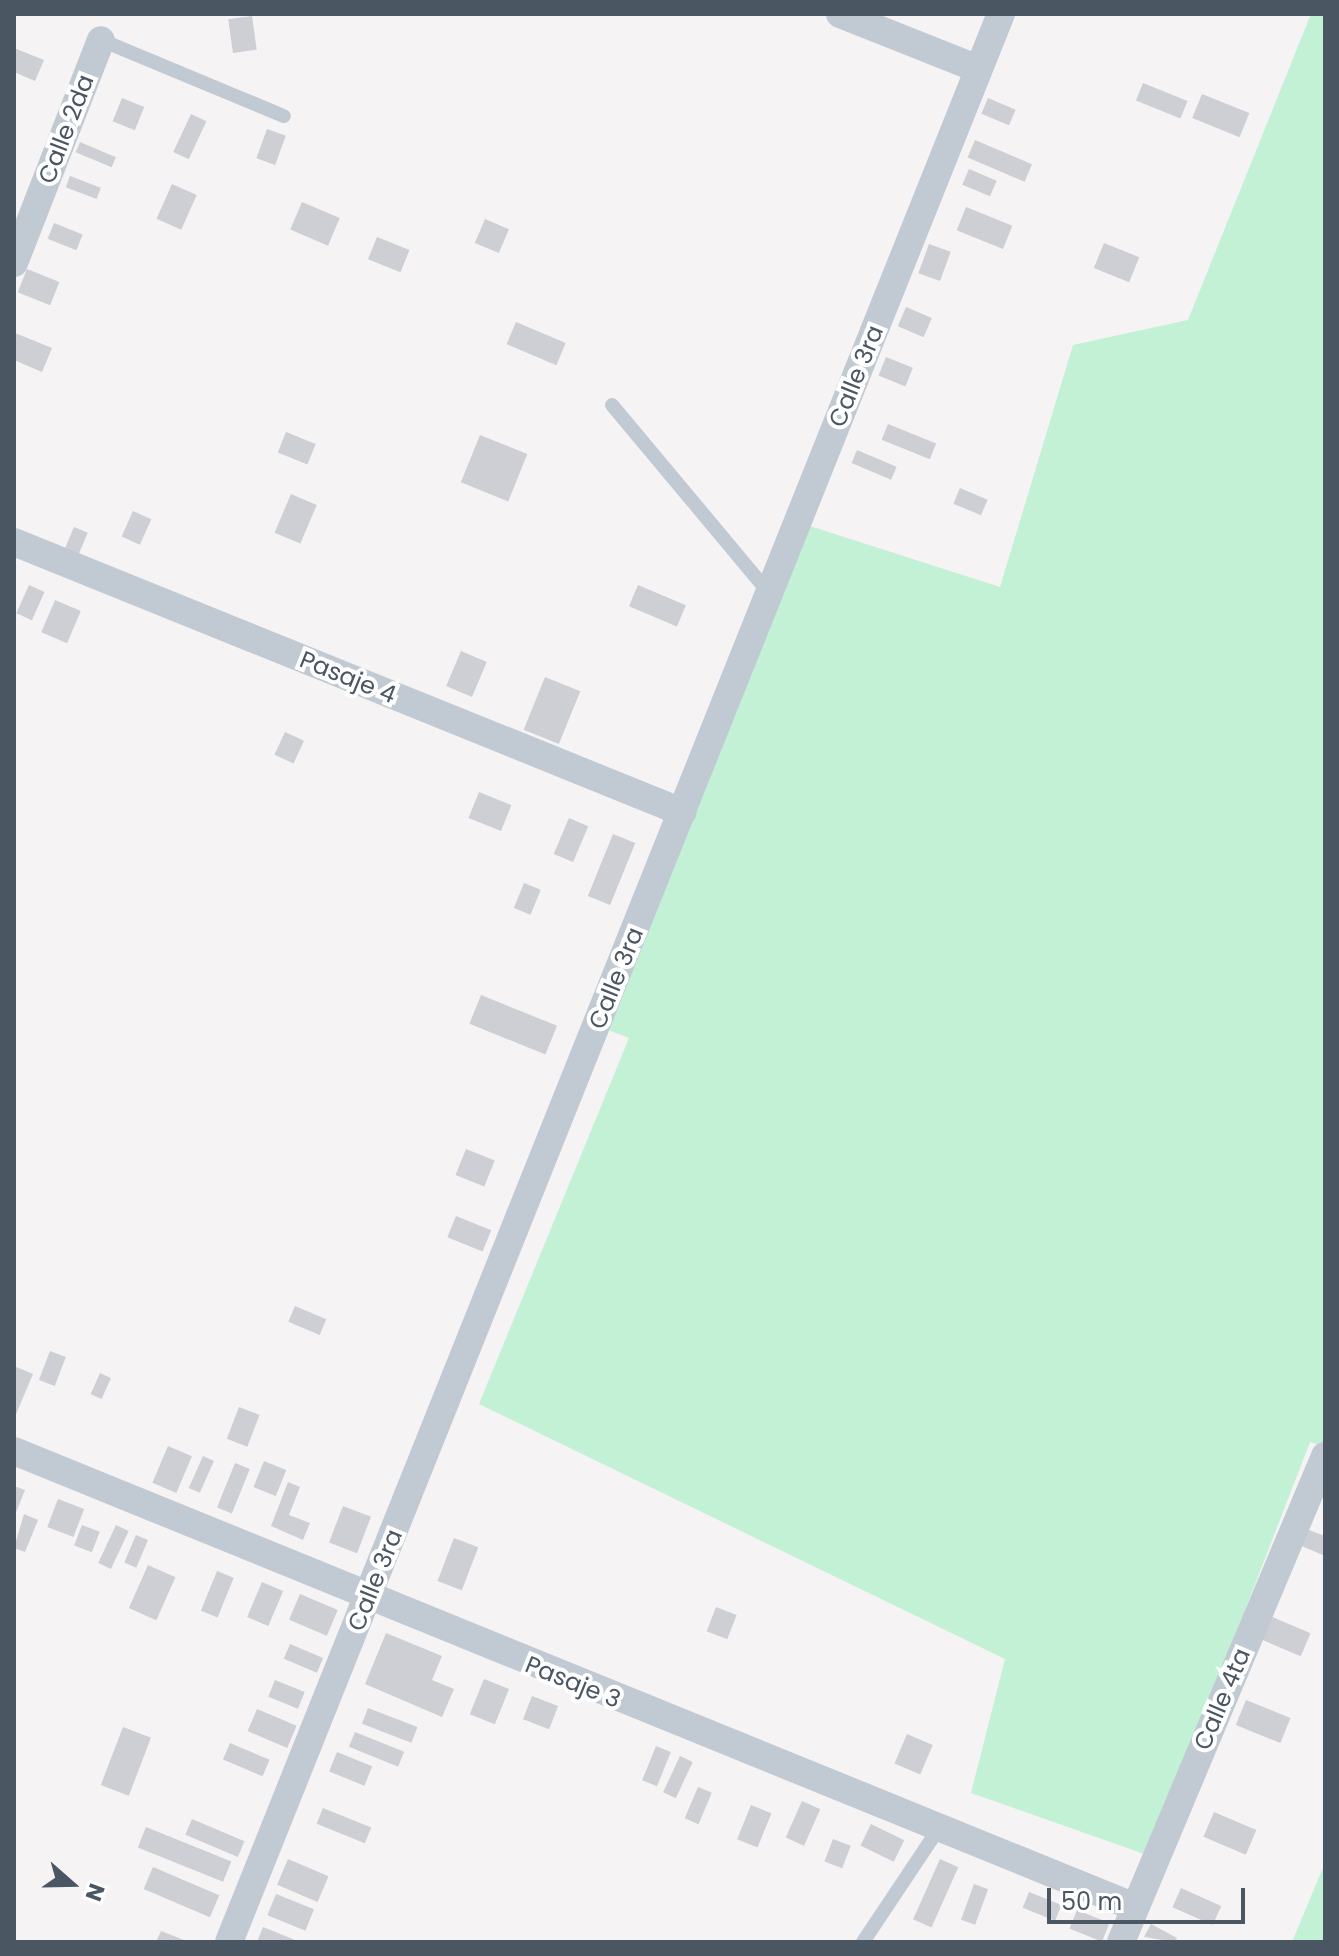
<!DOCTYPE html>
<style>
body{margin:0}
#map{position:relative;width:1339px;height:1956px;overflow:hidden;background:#f5f3f3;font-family:Poppins,sans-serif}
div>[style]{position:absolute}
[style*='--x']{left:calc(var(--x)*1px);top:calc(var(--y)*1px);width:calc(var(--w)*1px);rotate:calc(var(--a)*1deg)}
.green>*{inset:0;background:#c3f1d5}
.building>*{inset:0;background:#cdcfd5;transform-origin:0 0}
.lane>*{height:14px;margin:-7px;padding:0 7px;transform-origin:7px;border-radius:7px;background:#c1cad2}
.street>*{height:28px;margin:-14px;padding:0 14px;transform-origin:14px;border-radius:14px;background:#c1cad2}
span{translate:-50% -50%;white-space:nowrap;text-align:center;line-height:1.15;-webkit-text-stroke:8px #fff;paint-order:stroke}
.street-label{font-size:24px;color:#4a5661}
.frame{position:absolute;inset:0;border:16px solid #4a5661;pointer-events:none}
.north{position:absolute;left:32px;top:1844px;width:80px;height:80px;-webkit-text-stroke:6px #fff;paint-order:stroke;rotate:110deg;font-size:22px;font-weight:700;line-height:32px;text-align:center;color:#4a5661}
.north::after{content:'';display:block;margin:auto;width:28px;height:36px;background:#4a5661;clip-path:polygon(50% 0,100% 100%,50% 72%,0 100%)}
.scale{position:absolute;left:1047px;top:1888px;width:198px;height:36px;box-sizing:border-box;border:4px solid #4a5661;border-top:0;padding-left:10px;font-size:24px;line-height:28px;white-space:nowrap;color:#4a5661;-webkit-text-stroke:6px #fff;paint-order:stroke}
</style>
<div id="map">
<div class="green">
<div style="clip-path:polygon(1311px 14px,1325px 14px,1325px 1447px,1310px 1442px,1150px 1856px,971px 1793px,1005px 1659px,479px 1404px,629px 1038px,600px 1027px,788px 519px,1000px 587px,1073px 345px,1188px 320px)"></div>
<div style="clip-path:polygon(1325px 1863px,1325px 1942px,1292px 1942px)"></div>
</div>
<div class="building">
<div style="left:252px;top:16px;width:34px;height:24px;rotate:82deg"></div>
<div style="clip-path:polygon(14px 48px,44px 60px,35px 81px,14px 72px)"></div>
<div style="left:1143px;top:83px;width:48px;height:19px;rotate:22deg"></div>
<div style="left:1202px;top:94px;width:51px;height:26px;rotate:22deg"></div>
<div style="left:122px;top:98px;width:24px;height:25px;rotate:22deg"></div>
<div style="left:988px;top:98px;width:30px;height:17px;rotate:23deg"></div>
<div style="left:191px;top:114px;width:17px;height:42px;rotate:25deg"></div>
<div style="left:267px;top:129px;width:20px;height:31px;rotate:20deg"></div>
<div style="left:975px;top:140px;width:62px;height:19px;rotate:23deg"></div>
<div style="left:80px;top:142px;width:39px;height:11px;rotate:23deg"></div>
<div style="left:969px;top:169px;width:30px;height:17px;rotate:23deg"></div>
<div style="left:70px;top:176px;width:33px;height:12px;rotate:21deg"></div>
<div style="left:172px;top:184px;width:27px;height:38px;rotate:24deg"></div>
<div style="left:302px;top:202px;width:41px;height:30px;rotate:23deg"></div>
<div style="left:966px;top:207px;width:50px;height:25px;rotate:22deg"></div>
<div style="left:485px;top:219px;width:26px;height:26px;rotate:23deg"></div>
<div style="left:54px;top:223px;width:31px;height:17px;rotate:22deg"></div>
<div style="left:377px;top:237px;width:35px;height:24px;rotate:22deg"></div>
<div style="left:1104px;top:243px;width:38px;height:27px;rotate:22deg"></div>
<div style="left:929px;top:244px;width:23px;height:31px;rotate:20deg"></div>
<div style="left:27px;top:269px;width:35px;height:25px;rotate:22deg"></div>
<div style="left:906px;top:307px;width:28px;height:21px;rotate:23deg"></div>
<div style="left:516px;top:322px;width:54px;height:24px;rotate:23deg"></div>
<div style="clip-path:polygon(15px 333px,52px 348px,42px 372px,14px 360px)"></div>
<div style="left:886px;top:357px;width:29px;height:20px;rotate:22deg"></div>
<div style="left:888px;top:424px;width:52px;height:17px;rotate:22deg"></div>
<div style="left:286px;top:432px;width:32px;height:22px;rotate:22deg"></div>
<div style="left:480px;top:435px;width:51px;height:51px;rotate:22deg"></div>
<div style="left:857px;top:450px;width:43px;height:14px;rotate:23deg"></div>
<div style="left:960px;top:488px;width:30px;height:17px;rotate:23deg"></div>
<div style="left:291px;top:494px;width:28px;height:42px;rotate:23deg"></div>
<div style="left:133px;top:511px;width:20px;height:28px;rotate:24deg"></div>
<div style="left:74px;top:527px;width:15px;height:25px;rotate:23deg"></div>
<div style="left:29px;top:585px;width:17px;height:31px;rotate:24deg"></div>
<div style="left:638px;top:585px;width:52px;height:23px;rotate:23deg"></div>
<div style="left:55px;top:600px;width:28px;height:35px;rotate:23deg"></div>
<div style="left:461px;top:651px;width:28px;height:38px;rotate:23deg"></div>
<div style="left:545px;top:677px;width:38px;height:57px;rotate:22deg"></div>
<div style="left:285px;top:732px;width:21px;height:25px;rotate:25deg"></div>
<div style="left:479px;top:792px;width:35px;height:28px;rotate:22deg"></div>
<div style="left:569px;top:818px;width:21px;height:39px;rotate:23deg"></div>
<div style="left:613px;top:834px;width:24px;height:67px;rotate:22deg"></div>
<div style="left:524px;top:883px;width:18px;height:27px;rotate:22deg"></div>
<div style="left:481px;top:995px;width:82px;height:31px;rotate:22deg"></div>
<div style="left:466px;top:1149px;width:31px;height:28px;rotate:22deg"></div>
<div style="left:456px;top:1216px;width:38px;height:23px;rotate:22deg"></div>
<div style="left:295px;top:1306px;width:34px;height:17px;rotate:23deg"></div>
<div style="left:50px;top:1351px;width:17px;height:31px;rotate:21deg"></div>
<div style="clip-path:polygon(14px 1366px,33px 1374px,14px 1419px)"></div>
<div style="left:100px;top:1373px;width:12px;height:23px;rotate:24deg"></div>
<div style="left:239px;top:1407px;width:22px;height:34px;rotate:21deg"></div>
<div style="left:168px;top:1446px;width:26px;height:40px;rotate:23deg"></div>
<div style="left:203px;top:1456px;width:12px;height:35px;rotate:24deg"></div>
<div style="left:264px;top:1461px;width:24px;height:28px;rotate:22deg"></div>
<div style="left:235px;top:1463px;width:16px;height:48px;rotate:22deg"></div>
<div style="clip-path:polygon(288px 1482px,300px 1487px,289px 1515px,310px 1523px,303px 1540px,271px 1526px)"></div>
<div style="clip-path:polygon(14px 1486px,25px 1490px,14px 1517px)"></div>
<div style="left:58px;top:1499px;width:28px;height:30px;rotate:21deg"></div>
<div style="left:343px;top:1506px;width:30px;height:39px;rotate:21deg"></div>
<div style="clip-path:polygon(24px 1514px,38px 1520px,25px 1552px,14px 1548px)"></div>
<div style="left:82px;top:1525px;width:19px;height:22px;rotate:21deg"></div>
<div style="left:116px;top:1525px;width:14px;height:42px;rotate:25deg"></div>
<div style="clip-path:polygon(1304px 1528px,1325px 1536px,1325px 1556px,1297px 1544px)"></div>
<div style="left:136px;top:1535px;width:13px;height:30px;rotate:23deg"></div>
<div style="left:454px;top:1538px;width:26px;height:46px;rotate:21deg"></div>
<div style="left:148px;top:1565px;width:30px;height:47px;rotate:24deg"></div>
<div style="left:217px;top:1571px;width:18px;height:43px;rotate:22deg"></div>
<div style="left:262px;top:1582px;width:23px;height:38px;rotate:23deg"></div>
<div style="left:300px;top:1594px;width:41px;height:28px;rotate:23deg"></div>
<div style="left:716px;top:1607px;width:22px;height:26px;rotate:21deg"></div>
<div style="left:1270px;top:1616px;width:44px;height:25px;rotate:23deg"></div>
<div style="clip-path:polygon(386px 1633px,442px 1656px,432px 1680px,454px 1689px,442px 1717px,365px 1684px)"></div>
<div style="left:290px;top:1644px;width:36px;height:16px;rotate:23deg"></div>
<div style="left:484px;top:1679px;width:27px;height:38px;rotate:22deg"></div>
<div style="left:275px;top:1680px;width:32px;height:18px;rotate:22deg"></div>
<div style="left:532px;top:1696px;width:28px;height:25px;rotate:21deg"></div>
<div style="left:1246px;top:1700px;width:48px;height:27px;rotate:22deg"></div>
<div style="left:368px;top:1708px;width:53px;height:17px;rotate:21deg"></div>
<div style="left:257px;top:1709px;width:43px;height:24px;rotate:23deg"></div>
<div style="left:123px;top:1727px;width:30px;height:62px;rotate:21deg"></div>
<div style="left:355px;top:1732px;width:53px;height:16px;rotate:22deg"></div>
<div style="left:907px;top:1734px;width:28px;height:32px;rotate:23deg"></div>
<div style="left:230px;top:1743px;width:43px;height:18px;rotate:23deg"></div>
<div style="left:656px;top:1746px;width:16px;height:37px;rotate:22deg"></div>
<div style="left:337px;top:1752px;width:38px;height:21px;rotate:22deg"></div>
<div style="left:680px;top:1756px;width:14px;height:40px;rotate:25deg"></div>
<div style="left:698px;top:1787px;width:15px;height:34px;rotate:23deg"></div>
<div style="left:802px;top:1801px;width:20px;height:40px;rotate:24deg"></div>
<div style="left:751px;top:1805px;width:22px;height:37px;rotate:22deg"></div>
<div style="left:323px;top:1808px;width:52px;height:17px;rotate:22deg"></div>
<div style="left:1214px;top:1812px;width:46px;height:27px;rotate:23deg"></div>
<div style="left:192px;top:1819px;width:57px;height:17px;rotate:23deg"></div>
<div style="left:871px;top:1824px;width:37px;height:24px;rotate:26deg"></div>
<div style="left:146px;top:1827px;width:92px;height:22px;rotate:22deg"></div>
<div style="left:833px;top:1839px;width:19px;height:24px;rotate:21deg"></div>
<div style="left:288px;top:1859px;width:44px;height:28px;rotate:23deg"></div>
<div style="left:940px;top:1859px;width:20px;height:66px;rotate:24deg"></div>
<div style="left:153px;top:1867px;width:72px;height:24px;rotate:23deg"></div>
<div style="left:974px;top:1884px;width:15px;height:38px;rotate:20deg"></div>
<div style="left:1181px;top:1888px;width:44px;height:21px;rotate:24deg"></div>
<div style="left:1029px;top:1892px;width:35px;height:17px;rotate:22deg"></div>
<div style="left:276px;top:1894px;width:41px;height:23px;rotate:22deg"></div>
<div style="left:1077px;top:1910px;width:35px;height:20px;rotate:22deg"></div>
<div style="clip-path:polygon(1151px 1924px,1177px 1938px,1175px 1942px,1144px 1937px)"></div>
<div style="clip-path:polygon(263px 1927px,300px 1942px,257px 1942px)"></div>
<div style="clip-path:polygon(161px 1931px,189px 1942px,156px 1942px)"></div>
</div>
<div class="lane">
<div style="--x:101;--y:40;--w:198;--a:22.6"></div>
<div style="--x:612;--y:405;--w:245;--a:50.1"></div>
<div style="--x:863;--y:1942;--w:137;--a:-56.3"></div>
</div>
<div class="street">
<div style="--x:840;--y:14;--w:149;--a:21.7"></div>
<div style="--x:14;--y:263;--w:239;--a:-68.7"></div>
<div style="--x:14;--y:542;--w:721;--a:22.01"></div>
<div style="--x:14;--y:1451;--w:1210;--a:22.14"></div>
<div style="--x:229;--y:1942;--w:2077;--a:-68.18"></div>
<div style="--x:1121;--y:1942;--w:527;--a:-67.23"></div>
</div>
<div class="street-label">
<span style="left:66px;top:129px;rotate:-69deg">Calle 2da</span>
<span style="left:856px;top:376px;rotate:-68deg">Calle 3ra</span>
<span style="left:348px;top:677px;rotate:22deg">Pasaje 4</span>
<span style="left:616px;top:978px;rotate:-68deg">Calle 3ra</span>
<span style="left:375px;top:1580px;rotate:-68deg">Calle 3ra</span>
<span style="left:573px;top:1682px;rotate:22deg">Pasaje 3</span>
<span style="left:1222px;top:1699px;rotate:-67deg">Calle 4ta</span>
</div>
<div class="frame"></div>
<div class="north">N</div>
<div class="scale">50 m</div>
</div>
